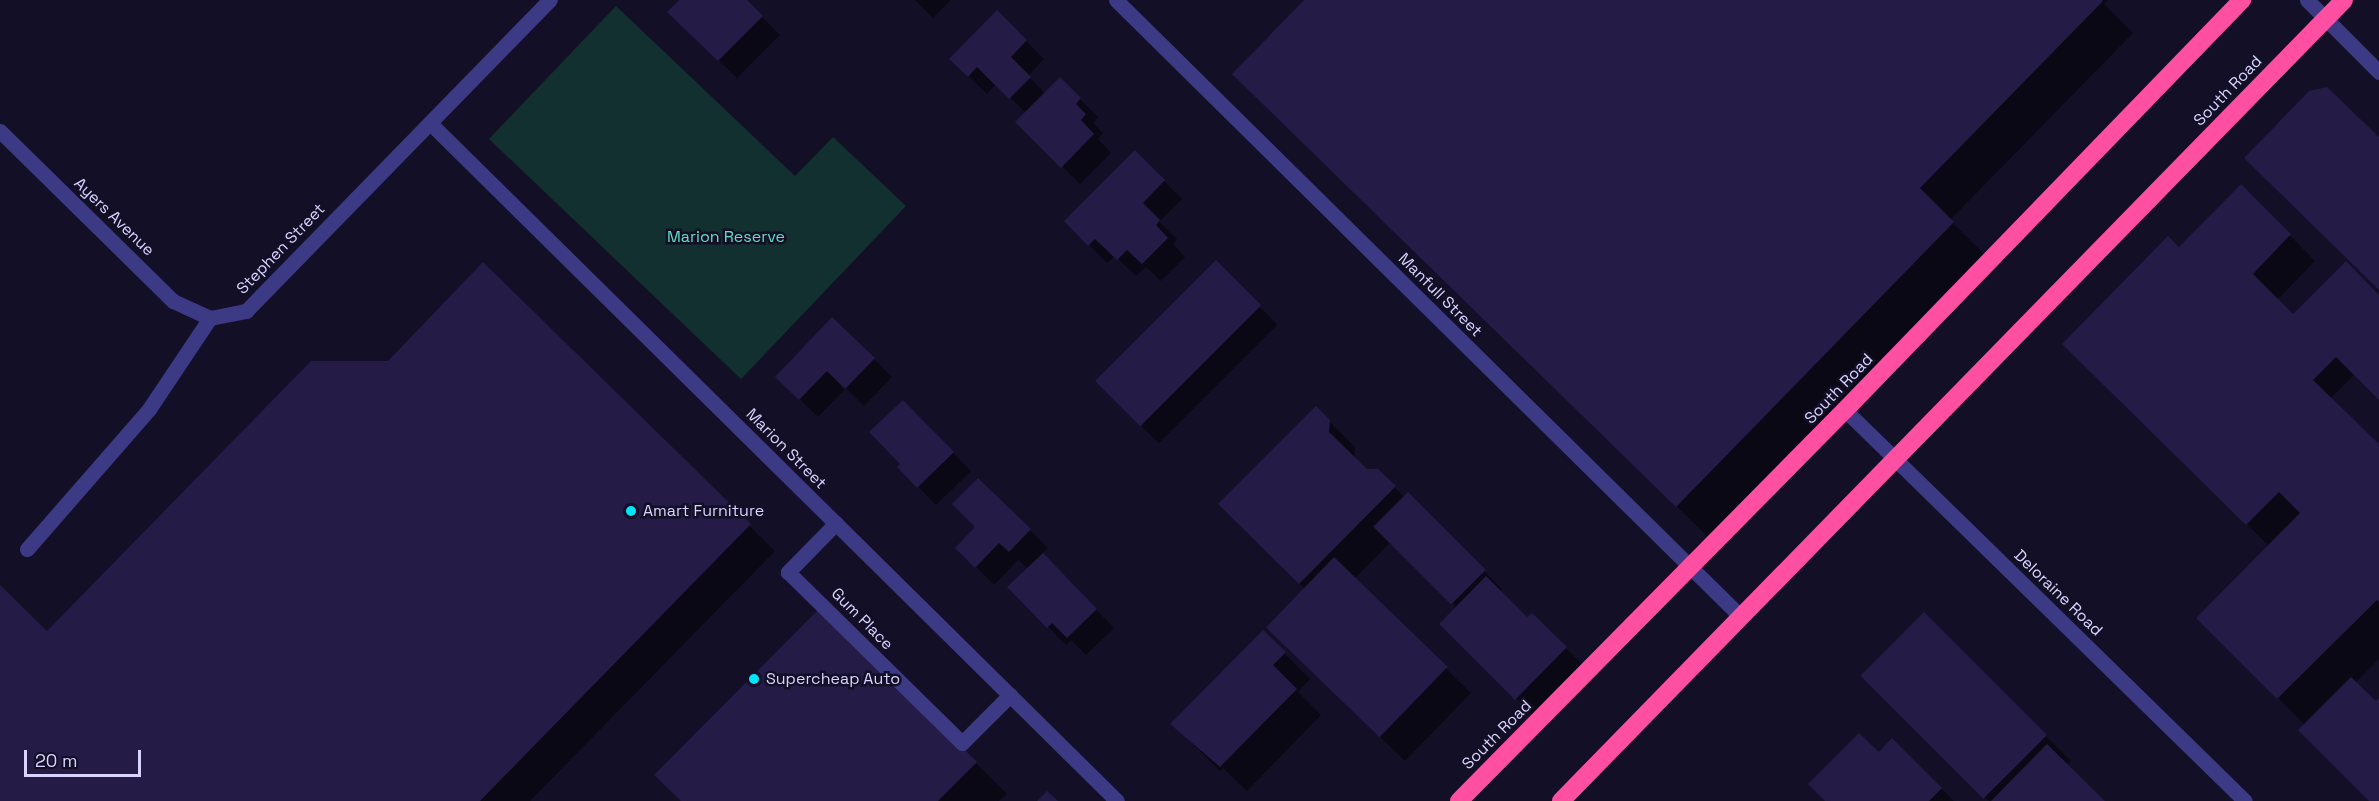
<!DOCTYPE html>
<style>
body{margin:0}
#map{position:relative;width:2379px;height:801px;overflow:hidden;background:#130f26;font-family:"Space Grotesk",sans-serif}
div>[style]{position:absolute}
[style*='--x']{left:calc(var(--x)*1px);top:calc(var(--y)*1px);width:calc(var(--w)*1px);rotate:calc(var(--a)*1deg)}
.green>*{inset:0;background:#12302f}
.shadow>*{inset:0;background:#0007;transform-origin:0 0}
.building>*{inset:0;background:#241b47;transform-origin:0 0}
.minor>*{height:15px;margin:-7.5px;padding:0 7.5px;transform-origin:7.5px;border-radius:7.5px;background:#3d3a85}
.highway>*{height:18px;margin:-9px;padding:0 9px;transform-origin:9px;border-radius:9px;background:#ff4fa3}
.dots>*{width:16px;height:16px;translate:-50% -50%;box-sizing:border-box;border:3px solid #130f26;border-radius:50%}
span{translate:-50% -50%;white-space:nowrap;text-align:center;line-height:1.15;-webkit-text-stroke:5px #130f26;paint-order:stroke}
.street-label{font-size:16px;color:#d9d4ff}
.park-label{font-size:16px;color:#5fe0c0}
.poi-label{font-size:16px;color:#d9d4ff}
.left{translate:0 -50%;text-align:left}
.scale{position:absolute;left:24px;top:750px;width:117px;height:27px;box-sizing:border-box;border:3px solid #d9d4ff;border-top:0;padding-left:8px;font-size:18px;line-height:21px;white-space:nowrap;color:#d9d4ff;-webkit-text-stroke:4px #130f26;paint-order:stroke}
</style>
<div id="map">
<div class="green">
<div style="clip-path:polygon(616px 6px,795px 176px,833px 137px,906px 206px,741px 379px,489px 139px)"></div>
</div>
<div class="shadow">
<div style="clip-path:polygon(681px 0,745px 0,780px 35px,737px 78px,669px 12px)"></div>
<div style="clip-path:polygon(915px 0,951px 0,933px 18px)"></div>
<div style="clip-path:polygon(1306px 0,2108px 0,2104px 4px,2133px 33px,1950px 220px,1984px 254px,1708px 537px,1265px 105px)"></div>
<div style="clip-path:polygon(997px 12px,1044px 59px,1028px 76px,1046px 94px,1060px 79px,1098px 117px,1093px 123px,1103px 133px,1098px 139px,1111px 153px,1080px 184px,1017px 122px,1026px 113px,996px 84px,987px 94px,951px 59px)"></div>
<div style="clip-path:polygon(1135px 152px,1182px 199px,1159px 222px,1177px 239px,1173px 244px,1185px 257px,1161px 281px,1146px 267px,1136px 276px,1115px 256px,1107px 263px,1066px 221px)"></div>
<div style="clip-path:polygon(2241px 186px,2315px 261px,2277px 300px,2293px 316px,2379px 297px,2379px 398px,2355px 374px,2331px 398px,2379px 446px,2379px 659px,2355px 683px,2376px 703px,2379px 700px,2379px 801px,2372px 801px,2305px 725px,2198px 618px,2269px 546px,2064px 344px,2179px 249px)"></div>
<div style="left:1216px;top:263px;width:87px;height:168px;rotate:45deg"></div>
<div style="clip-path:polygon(483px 264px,775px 551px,530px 801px,0 801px,0 587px,47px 633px,388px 362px)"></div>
<div style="clip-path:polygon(874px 359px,892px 377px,864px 406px,846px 388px,818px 417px,777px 377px)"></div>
<div style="clip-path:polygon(903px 402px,971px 471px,936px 505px,899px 467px,902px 464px)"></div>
<div style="clip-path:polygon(1316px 408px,1355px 447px,1354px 459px,1366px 470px,1378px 471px,1404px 497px,1408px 494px,1502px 589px,1500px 592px,1527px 620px,1532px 615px,1591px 673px,1542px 724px,1441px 624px,1457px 608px,1391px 542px,1354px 579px,1471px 693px,1405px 761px,1293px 653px,1305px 589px,1220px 504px)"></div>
<div style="clip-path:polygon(1030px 530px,1048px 548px,1042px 554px,1114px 628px,1086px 655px,1071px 640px,1066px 645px,1010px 588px,1029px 569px,1018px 560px,994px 585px,957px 548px)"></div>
<div style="clip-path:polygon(821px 609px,1007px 794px,999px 801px,683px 801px)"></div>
<div style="clip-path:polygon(1924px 615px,2071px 761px,2067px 766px,2103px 801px,1989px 801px,1863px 676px)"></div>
<div style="clip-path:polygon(1263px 632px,1310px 679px,1298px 692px,1321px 715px,1247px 791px,1223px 768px,1220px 771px,1173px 724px)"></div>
<div style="clip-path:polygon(1892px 740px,1954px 801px,1827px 801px,1879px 754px)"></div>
</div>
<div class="building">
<div style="clip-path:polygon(679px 0,747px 0,763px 16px,718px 61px,667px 12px)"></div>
<div style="clip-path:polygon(1304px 0,2102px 0,2103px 1px,1920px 188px,1954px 222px,1676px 507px,1232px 74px)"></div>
<div style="clip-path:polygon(997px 10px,1027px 40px,1011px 57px,1031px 77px,1009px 99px,977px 67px,968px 77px,949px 59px)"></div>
<div style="clip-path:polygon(1060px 77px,1081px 98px,1076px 104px,1086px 114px,1081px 120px,1094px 134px,1061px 168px,1015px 122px)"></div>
<div style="clip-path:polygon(2327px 87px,2379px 137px,2379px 290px,2244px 158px,2309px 91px)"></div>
<div style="clip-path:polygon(1135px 150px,1165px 180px,1143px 203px,1160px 220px,1156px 225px,1168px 238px,1142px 264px,1127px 250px,1117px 260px,1095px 239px,1088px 246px,1064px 221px)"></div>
<div style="clip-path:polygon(2241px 184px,2291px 234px,2253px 274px,2293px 314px,2346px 261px,2379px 295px,2379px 400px,2336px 357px,2313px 380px,2379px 444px,2379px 602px,2377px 600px,2277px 699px,2196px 618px,2300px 513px,2279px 492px,2246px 525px,2062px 344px,2168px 236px,2179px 247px)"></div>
<div style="left:1216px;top:260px;width:64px;height:171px;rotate:45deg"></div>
<div style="clip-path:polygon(483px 262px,751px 524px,480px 801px,0 801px,0 585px,47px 631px,311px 361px,388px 361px)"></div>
<div style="clip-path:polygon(832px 317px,875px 358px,845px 389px,827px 371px,799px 400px,775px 377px)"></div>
<div style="clip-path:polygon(903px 400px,954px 452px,917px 488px,897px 467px,900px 464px,869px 432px)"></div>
<div style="clip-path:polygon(1316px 406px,1330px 420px,1329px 432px,1367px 469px,1378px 469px,1396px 486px,1299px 584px,1218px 504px)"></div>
<div style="clip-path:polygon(978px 478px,1031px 529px,1009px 552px,999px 543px,975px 568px,955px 548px,975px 527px,952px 504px)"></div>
<div style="left:1408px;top:492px;width:110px;height:49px;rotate:45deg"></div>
<div style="clip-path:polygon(1043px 553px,1097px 609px,1067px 638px,1052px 623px,1047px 628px,1007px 587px)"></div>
<div style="left:1334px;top:557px;width:158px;height:98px;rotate:44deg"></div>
<div style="clip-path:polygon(1486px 576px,1527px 617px,1532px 613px,1567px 647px,1515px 700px,1439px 624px)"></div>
<div style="clip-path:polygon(821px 607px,977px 762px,938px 801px,681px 801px,654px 775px)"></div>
<div style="left:1924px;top:612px;width:174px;height:90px;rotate:45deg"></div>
<div style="clip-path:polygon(1263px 630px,1286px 652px,1273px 665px,1297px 689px,1220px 767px,1170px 724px)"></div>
<div style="clip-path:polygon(2351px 677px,2376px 701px,2379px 698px,2379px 801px,2369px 801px,2298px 730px)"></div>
<div style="clip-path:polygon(1859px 733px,1879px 752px,1892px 738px,1942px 788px,1929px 801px,1825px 801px,1808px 784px)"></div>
<div style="clip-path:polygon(2047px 744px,2105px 801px,1991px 801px)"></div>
<div style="clip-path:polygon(1047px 791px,1058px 801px,1037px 801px)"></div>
</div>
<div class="minor">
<div style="--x:1116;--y:0;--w:875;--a:44.63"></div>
<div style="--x:2307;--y:0;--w:102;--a:45"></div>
<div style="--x:430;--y:123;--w:965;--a:44.62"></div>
<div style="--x:0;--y:131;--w:243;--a:44.5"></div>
<div style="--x:173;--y:301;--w:41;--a:24.7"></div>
<div style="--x:1845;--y:410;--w:559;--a:44.35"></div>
<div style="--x:836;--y:523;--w:69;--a:134.4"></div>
<div style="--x:788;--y:572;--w:244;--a:44.5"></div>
<div style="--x:962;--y:743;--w:68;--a:-45"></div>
<div style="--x:27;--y:549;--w:186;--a:-48.9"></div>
<div style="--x:149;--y:409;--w:110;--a:-56.2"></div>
<div style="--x:210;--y:318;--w:37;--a:-11"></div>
<div style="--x:246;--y:311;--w:435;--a:-45.7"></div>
</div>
<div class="highway">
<div style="--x:1459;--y:801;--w:549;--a:-45.37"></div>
<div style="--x:1845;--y:410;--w:571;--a:-45.92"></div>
<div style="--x:1561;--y:801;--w:1120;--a:-45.65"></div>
</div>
<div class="dots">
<div style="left:631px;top:511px;background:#00e5ff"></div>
<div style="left:754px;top:679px;background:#00e5ff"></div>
</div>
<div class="street-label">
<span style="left:2228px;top:91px;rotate:-46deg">South Road</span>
<span style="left:114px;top:217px;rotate:44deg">Ayers Avenue</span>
<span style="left:281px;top:249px;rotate:-46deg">Stephen Street</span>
<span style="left:1440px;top:295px;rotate:45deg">Manfull Street</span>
<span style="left:1839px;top:389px;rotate:-46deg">South Road</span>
<span style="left:786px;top:449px;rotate:45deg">Marion Street</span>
<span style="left:2058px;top:593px;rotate:44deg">Deloraine Road</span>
<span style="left:862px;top:619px;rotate:45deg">Gum Place</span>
<span style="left:1497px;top:735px;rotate:-45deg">South Road</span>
</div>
<div class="park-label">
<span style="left:726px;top:237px">Marion Reserve</span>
</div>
<div class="poi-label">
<span class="left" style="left:643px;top:511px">Amart Furniture</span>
<span class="left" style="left:766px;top:679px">Supercheap Auto</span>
</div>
<div class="scale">20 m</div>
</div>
